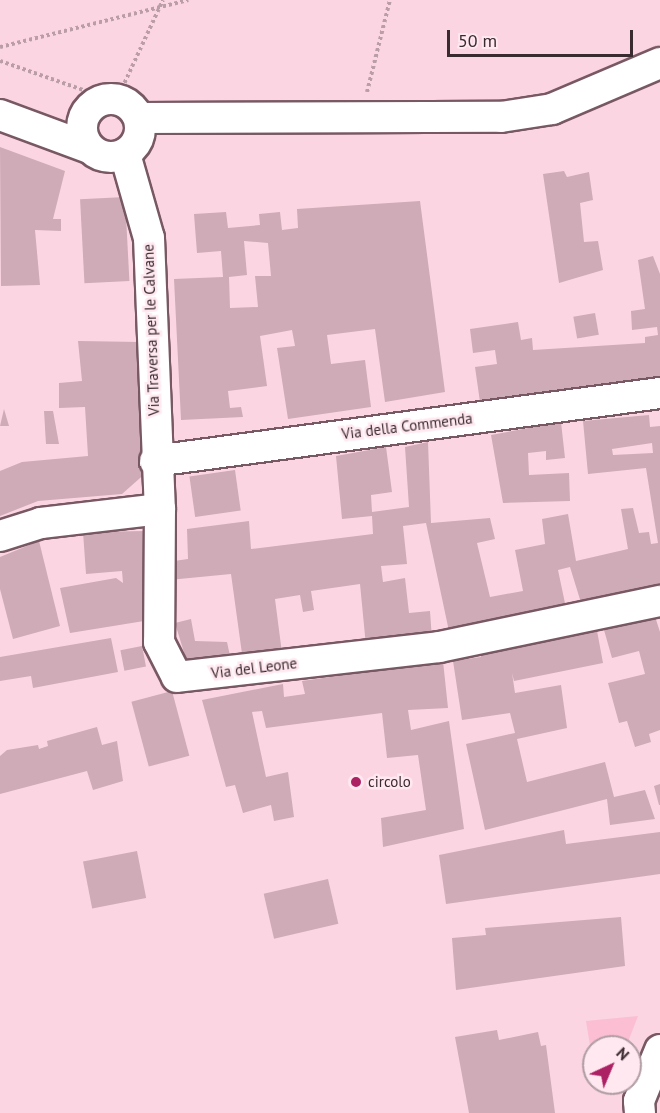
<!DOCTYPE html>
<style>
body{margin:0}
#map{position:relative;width:660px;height:1113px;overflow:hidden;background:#fbd6e2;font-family:"PT Sans",sans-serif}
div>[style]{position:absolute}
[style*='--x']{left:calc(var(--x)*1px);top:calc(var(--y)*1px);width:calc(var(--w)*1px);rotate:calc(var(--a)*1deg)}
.green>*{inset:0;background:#fbbed2}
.building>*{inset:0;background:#ceabb6;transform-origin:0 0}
.path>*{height:4px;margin-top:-2px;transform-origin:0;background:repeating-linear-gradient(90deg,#ba9da6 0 3px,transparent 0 6px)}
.roads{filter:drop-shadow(2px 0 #785863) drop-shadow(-2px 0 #785863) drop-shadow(0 2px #785863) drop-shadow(0 -2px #785863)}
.minor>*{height:30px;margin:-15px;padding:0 15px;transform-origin:15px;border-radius:15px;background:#fff}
.minor>.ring{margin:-15px;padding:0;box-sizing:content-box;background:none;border:30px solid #fff;border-radius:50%}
.dots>*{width:16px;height:16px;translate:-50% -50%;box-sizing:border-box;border:3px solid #ffe8ef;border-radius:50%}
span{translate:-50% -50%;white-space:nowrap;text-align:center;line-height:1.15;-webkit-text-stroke:5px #ffe8ef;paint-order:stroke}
.street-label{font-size:15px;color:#3a2b30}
.poi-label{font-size:15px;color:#3a2b30}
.left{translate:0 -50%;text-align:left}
.north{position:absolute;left:582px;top:1035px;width:60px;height:60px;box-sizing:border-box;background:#ffe8ef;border:2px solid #b09ca3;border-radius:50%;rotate:44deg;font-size:16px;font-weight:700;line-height:24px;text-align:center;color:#3a2b30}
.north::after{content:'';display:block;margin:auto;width:21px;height:27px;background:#ab2164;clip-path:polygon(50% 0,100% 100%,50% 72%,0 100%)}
.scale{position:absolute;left:447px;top:30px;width:186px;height:27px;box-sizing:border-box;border:3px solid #3a2b30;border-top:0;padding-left:8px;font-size:18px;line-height:21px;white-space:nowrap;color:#3a2b30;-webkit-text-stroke:4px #ffe8ef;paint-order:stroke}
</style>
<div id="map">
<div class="green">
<div style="clip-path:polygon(638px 1016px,626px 1047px,594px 1047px,594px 1070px,586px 1021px)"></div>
</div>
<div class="building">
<div style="clip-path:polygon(0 147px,65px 171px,53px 219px,61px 219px,61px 231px,35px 230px,40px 285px,1px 286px)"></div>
<div style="clip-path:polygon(564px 171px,567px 177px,589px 172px,593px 200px,580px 203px,584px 242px,598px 241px,603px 270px,559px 283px,543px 174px)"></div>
<div style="left:125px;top:197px;width:84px;height:45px;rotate:87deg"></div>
<div style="clip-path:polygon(evenodd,420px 201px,445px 392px,385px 402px,375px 329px,327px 335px,331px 364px,365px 360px,371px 407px,288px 419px,277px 348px,295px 346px,292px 330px,260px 336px,267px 386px,228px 391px,230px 408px,241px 407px,243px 417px,181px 420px,174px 279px,223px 277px,221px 251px,197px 253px,194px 214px,226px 212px,228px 228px,260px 225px,259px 214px,280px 212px,282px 230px,298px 228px,297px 209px,420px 201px,244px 241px,268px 243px,271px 276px,255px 276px,258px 307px,230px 308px,229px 277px,247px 275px,244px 241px)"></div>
<div style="clip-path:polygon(653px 256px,660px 274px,660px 388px,481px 409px,475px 367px,497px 364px,495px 350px,473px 353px,470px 329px,518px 322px,521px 340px,532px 338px,533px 350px,645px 343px,645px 337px,658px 335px,657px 327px,632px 330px,631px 311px,645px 309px,638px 260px)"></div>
<div style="left:595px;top:313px;width:22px;height:22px;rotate:80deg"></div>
<div style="clip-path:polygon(78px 341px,140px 342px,148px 471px,122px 494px,38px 501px,0 516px,0 471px,22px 462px,88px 456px,85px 407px,59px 408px,59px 383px,82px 381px)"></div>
<div style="clip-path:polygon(4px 409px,9px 426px,0 426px)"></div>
<div style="clip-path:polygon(44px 411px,53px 411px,59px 444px,46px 444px)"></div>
<div style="clip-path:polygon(evenodd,649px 415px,650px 427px,660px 426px,660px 588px,582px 606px,570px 567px,558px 570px,566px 608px,450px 636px,426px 523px,403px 526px,407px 564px,381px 566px,383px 582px,405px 578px,409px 613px,430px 611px,432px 639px,366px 646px,360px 584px,311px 591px,314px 610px,303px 612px,300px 595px,275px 599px,282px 653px,243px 661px,231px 574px,169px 580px,167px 562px,188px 559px,187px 529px,249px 521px,251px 549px,373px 534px,372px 516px,342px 519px,336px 456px,386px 447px,392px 492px,371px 495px,372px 512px,409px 507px,405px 447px,428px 442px,431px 523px,490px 518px,495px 539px,477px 543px,490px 597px,523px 591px,515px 550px,545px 544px,542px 519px,568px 514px,576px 561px,628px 549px,621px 509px,633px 508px,639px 533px,649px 532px,651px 544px,658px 543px,646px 468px,588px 474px,583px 421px,649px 415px,652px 443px,653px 453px,613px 455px,612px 449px,652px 443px)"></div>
<div style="clip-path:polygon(561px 422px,565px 458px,546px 460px,546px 451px,528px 453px,529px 475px,569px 473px,570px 501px,503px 503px,491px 435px)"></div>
<div style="left:235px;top:470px;width:41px;height:46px;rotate:82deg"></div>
<div style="clip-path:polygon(147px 531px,144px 621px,70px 633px,60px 588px,116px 578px,123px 583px,122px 571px,86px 574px,83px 532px)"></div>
<div style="clip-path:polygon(39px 541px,60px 626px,13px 639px,0 589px,0 557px)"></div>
<div style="clip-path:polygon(651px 604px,660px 632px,660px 730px,649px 734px,651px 742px,635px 747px,627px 721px,619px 723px,608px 683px,645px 674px,639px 651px,612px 658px,600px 616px)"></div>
<div style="clip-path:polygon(191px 619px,195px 641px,227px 642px,232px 665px,186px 659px,175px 623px)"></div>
<div style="clip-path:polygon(595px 620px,603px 663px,514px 681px,512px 673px,515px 693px,561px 685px,567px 728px,517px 739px,527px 782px,605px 762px,614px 797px,645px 790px,655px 819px,610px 825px,607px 799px,485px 830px,466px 744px,515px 733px,510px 713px,462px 720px,453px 661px,481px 657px,480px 646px)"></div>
<div style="clip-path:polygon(111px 638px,118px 672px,33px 688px,31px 676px,0 681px,0 657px)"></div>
<div style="left:142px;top:646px;width:21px;height:22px;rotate:79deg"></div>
<div style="clip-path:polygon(443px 661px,448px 708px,408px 710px,411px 730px,449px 721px,464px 829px,383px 847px,381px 818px,426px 810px,418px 755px,387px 758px,382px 713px,266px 728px,262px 711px,252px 712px,266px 777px,288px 772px,294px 817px,274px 821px,271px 805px,243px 813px,235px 785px,226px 787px,202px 700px,283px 684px,284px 697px,305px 694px,302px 681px)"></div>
<div style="left:172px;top:691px;width:67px;height:42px;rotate:75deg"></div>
<div style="clip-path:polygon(97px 727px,102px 745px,117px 741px,123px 781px,93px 790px,87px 771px,0 794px,0 756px,7px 750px,38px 745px,39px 749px,48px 746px,47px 741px)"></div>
<div style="clip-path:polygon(660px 784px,660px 805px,659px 805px,654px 786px)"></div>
<div style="clip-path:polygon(564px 830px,566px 844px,660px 832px,660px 874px,446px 904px,439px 855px)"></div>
<div style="left:137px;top:851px;width:48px;height:55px;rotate:79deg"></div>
<div style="left:328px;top:879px;width:46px;height:66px;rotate:77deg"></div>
<div style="clip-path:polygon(621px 917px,625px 966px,456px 990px,452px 938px,486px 935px,485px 928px)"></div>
<div style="clip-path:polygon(497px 1030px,499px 1040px,538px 1032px,541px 1046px,546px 1045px,555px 1113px,469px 1113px,455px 1037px)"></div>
</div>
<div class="path">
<div style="--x:0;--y:47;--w:194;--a:-14"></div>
<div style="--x:0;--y:61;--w:115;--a:19.2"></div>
<div style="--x:367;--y:92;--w:95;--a:-76"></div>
<div style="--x:117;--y:99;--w:109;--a:-65.1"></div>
</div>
<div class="roads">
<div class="minor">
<div class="ring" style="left:82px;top:99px;width:28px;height:28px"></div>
<div style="--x:0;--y:115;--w:95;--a:20.3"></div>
<div style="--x:139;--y:118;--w:362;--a:-0.2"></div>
<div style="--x:501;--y:117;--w:52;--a:-8.9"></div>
<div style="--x:552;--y:109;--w:117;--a:-23.1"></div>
<div style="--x:125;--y:154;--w:87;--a:74.1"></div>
<div style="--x:149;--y:238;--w:271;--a:87.7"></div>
<div style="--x:160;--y:509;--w:133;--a:90.4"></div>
<div style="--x:159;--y:642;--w:39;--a:63"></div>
<div style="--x:177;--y:677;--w:264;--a:-6.5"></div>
<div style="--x:439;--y:647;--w:226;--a:-11.8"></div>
<div style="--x:155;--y:461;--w:510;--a:-7.67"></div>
<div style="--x:0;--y:536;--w:43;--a:-17.6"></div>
<div style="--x:41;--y:523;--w:120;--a:-6.7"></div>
<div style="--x:640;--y:1113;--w:12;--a:-95"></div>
<div style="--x:639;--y:1101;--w:55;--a:-67.6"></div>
</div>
</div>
<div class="dots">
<div style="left:356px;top:782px;background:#ab2164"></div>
</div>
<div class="street-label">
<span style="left:151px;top:330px;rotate:-92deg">Via Traversa per le Calvane</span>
<span style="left:407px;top:426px;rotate:-7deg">Via della Commenda</span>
<span style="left:254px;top:668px;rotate:-7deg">Via del Leone</span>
</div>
<div class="poi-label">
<span class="left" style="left:368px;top:782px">circolo</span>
</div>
<div class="north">N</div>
<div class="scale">50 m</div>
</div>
